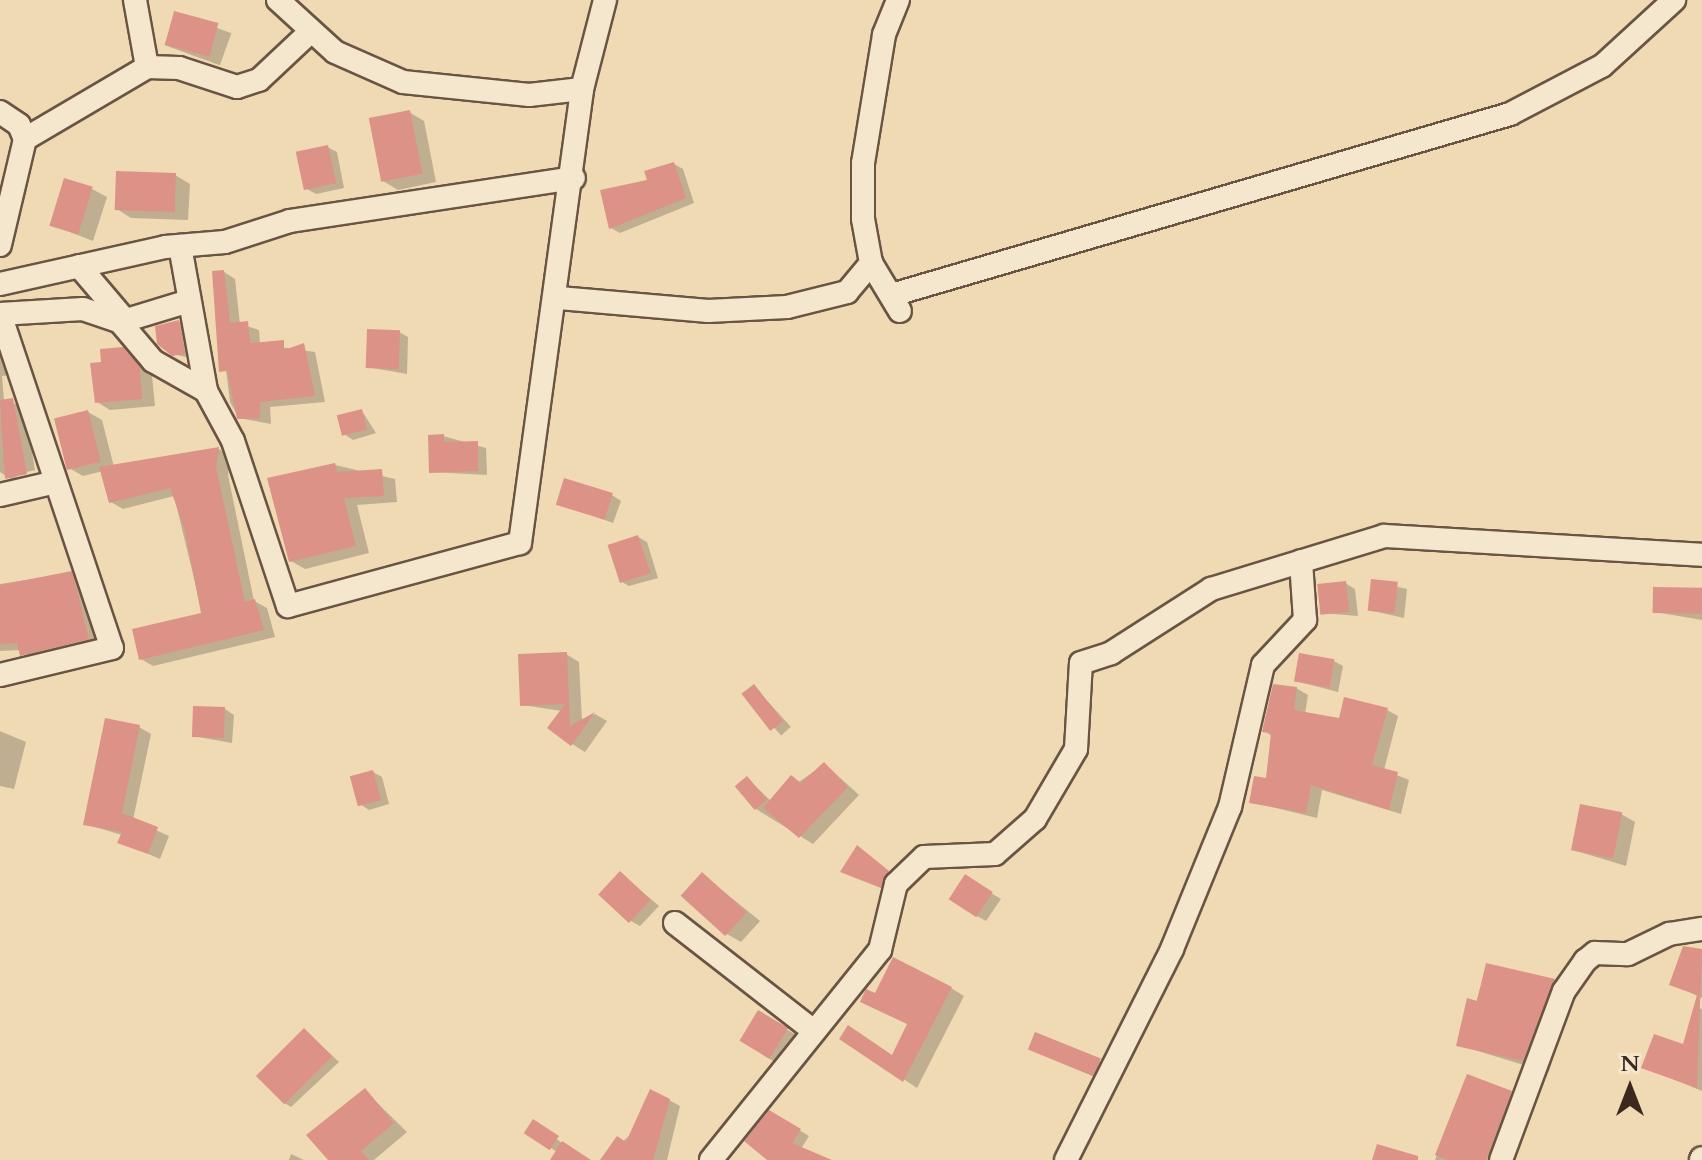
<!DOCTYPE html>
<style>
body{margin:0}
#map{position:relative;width:1702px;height:1160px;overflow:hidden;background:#f0dab4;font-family:Cardo,serif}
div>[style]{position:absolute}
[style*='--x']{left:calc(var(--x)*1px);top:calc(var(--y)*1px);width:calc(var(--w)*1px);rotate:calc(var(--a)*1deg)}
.shadow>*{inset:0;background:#0003;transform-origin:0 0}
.building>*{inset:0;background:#dc9287;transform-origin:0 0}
.roads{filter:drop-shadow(2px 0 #6a5444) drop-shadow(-2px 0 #6a5444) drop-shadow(0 2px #6a5444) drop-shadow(0 -2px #6a5444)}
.minor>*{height:22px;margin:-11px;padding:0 11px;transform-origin:11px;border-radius:11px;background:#f5e7ce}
span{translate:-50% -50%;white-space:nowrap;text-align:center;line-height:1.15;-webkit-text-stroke:6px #f5e7ce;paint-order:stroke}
.north{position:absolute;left:1590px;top:1048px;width:80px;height:80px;-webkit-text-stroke:6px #f5e7ce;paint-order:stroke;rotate:0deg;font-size:22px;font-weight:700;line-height:32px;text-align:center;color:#3d281f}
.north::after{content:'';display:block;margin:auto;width:28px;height:36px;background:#3d281f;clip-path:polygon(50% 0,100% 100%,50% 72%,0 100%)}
</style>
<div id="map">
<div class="shadow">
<div style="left:176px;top:13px;width:59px;height:34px;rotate:20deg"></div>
<div style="clip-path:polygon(409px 112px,424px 121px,436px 182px,398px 190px,383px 181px)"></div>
<div style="clip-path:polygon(327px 147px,337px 152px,344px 188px,316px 194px,307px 189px)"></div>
<div style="clip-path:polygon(674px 164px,683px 169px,694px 203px,620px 233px,611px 228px)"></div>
<div style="clip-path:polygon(175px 175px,190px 184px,188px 220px,131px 218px,117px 209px)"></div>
<div style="clip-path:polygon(92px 189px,107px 197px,93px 241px,52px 225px)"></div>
<div style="clip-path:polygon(224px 272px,235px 279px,240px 324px,259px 330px,260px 344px,315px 352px,325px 402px,270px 407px,271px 424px,239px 418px,230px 402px,214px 273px)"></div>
<div style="clip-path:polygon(179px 322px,188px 328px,194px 359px,173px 354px)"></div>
<div style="clip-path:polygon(399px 332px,408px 337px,407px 374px,367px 367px)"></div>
<div style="clip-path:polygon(0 346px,12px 375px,2px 376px,4px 401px,24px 406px,35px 470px,11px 476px,37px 480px,18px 484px,0 472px)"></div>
<div style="clip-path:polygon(123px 349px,152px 376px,155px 406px,110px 410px,97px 402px,103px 364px)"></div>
<div style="clip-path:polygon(362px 411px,376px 433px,353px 440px,344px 434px)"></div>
<div style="clip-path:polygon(88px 412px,102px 420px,114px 467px,219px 449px,231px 456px,228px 475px,254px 601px,267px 608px,275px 637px,153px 666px,141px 659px,203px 615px,174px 496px,123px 509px,111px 502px,103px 471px,83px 476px,69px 468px)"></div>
<div style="clip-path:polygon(443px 436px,486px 448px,487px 475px,431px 472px)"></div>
<div style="clip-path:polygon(335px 465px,395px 479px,397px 502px,357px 505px,369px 553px,305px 569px,291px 561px)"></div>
<div style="clip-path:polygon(612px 495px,621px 501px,613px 523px,558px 503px)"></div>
<div style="clip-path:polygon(638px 537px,647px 542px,658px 578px,629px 586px,620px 581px)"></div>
<div style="clip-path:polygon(71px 573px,83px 581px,101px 645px,34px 661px,21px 650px,0 651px,0 584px)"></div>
<div style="clip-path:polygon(1372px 581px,1407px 589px,1404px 618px,1369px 610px)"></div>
<div style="clip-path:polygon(1345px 583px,1355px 589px,1358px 616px,1321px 613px)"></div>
<div style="clip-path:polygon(1702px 590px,1702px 620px,1655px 612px)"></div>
<div style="clip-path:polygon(566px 654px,579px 662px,582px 721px,595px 714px,607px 721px,585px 752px,572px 744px,562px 711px,522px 705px)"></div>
<div style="clip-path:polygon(1334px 661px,1343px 666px,1338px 692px,1296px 681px)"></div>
<div style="left:754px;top:686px;width:55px;height:13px;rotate:48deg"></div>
<div style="clip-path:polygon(1296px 688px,1308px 695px,1305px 714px,1340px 720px,1387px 710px,1398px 716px,1384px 770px,1409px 780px,1401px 814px,1322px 790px,1317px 818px,1251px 802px,1268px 781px,1272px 736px,1264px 731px)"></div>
<div style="clip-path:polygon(225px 709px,234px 715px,232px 743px,193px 736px)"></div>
<div style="clip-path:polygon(139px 727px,151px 734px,133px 820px,169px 836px,160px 859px,120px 842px,122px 835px,85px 824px)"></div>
<div style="clip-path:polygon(0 731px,26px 742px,14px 789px,0 786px)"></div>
<div style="clip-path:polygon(825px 764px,859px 795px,813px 844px,756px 809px,747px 778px,771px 801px)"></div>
<div style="clip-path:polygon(373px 772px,382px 777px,389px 804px,369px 810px,360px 804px)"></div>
<div style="clip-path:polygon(1621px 814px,1635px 822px,1626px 866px,1573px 850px)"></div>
<div style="clip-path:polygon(620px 873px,659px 906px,640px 926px,631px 921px)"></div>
<div style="clip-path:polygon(702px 874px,760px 921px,741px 942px,727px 934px)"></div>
<div style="clip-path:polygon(965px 877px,1001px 899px,986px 921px,977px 916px)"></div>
<div style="clip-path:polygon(1685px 948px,1702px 953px,1702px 998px,1671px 984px)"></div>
<div style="left:1487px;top:966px;width:90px;height:84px;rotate:17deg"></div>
<div style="clip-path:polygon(951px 988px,964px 996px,917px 1088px,842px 1038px,893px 1057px,909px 1023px,875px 996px)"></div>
<div style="clip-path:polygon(1696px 1007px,1702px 1009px,1702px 1091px,1644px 1067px,1684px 1047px)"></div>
<div style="left:759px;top:1012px;width:44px;height:34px;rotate:32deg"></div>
<div style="clip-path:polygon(305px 1030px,339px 1062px,291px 1107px,281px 1101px)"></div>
<div style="clip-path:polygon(1036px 1035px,1109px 1066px,1102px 1080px,1040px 1054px)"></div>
<div style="clip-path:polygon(1468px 1076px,1525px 1101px,1499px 1160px,1435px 1160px)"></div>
<div style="clip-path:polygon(365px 1091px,407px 1132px,374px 1160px,331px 1160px)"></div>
<div style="clip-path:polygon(669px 1100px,680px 1106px,667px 1160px,602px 1160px)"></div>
<div style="clip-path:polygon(770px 1112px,809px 1136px,801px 1149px,826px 1160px,770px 1160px)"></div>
<div style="clip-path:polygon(543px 1127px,565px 1146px,588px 1160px,552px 1160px,557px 1152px,527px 1132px)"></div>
<div style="clip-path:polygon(291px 1154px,304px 1160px,289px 1160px)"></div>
</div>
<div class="building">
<div style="left:174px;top:11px;width:46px;height:35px;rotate:15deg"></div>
<div style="left:410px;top:110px;width:65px;height:42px;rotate:79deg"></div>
<div style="left:328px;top:145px;width:39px;height:33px;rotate:78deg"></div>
<div style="clip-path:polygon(674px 162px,686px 198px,609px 229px,600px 190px,647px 180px,644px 171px)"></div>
<div style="left:116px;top:171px;width:60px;height:39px;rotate:2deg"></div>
<div style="left:64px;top:178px;width:30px;height:50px;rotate:17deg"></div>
<div style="clip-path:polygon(224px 270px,230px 323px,248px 321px,250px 343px,284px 340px,284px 350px,304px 343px,315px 396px,260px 402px,260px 418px,237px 419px,227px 371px,219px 372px,212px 271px)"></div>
<div style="clip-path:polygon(179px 320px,185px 354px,172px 356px,157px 344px,155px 326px)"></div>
<div style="left:367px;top:329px;width:33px;height:39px;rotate:2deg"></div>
<div style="clip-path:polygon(123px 347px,140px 367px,142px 399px,95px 403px,90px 363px,101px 362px,100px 349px)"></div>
<div style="clip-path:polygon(13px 398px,27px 474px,5px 479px,0 400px)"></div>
<div style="left:362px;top:409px;width:21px;height:26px;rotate:76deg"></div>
<div style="left:88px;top:410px;width:53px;height:35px;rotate:76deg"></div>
<div style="clip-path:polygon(444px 434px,444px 442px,478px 441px,478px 471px,429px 473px,428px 435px)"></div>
<div style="clip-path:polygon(219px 447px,216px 467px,245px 602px,255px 599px,264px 630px,139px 660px,132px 629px,201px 613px,184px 527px,170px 488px,109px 503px,99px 467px)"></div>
<div style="clip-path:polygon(335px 463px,337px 472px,382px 469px,384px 496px,344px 498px,356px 546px,289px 562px,267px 478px)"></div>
<div style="left:564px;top:478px;width:51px;height:28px;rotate:17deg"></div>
<div style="left:638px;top:535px;width:40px;height:32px;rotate:72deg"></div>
<div style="clip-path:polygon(72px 571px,89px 639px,20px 656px,17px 643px,0 644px,0 585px)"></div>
<div style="left:1371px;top:579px;width:27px;height:32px;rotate:6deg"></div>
<div style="left:1346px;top:581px;width:31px;height:29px;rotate:84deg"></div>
<div style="left:1653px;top:587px;width:49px;height:26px;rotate:1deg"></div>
<div style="clip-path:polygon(567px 652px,570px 726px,595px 712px,571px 746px,547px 728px,565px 704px,520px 706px,518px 654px)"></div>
<div style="left:1299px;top:653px;width:36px;height:29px;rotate:10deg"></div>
<div style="left:754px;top:684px;width:47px;height:16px;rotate:52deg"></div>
<div style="clip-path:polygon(1273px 684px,1297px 687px,1294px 710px,1339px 718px,1344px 697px,1388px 708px,1372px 765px,1398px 772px,1389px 810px,1311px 785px,1306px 813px,1249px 803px,1254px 776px,1266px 778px,1271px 733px,1262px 732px)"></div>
<div style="left:193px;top:706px;width:32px;height:31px;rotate:2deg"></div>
<div style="clip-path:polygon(105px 718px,140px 725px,122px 813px,158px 827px,148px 854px,117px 843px,122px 832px,83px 825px)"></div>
<div style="clip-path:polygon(824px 762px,848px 787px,799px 838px,763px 808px,791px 775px,801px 783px)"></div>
<div style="left:373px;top:770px;width:31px;height:24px;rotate:75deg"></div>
<div style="left:747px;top:776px;width:31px;height:16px;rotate:50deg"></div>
<div style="left:1580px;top:804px;width:43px;height:47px;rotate:11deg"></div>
<div style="clip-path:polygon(857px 845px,889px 871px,881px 888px,840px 872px)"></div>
<div style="left:620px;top:871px;width:42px;height:32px;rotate:43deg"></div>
<div style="left:702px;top:872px;width:60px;height:32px;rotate:42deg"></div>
<div style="left:965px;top:874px;width:33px;height:30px;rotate:33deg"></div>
<div style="clip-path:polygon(1683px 946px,1702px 949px,1697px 1088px,1641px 1068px,1654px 1034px,1683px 1044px,1697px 995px,1669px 985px)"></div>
<div style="clip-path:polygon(893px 957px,952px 987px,903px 1082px,839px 1039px,848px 1025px,892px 1055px,907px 1024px,860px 1002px,866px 989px,875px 993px)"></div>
<div style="clip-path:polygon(1486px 963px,1555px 979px,1523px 1061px,1456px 1046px,1467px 998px,1477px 1001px)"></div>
<div style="left:758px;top:1010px;width:35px;height:36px;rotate:31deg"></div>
<div style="left:304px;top:1028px;width:40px;height:68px;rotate:45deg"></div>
<div style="left:1035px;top:1032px;width:71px;height:19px;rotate:22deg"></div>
<div style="clip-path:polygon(1467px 1074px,1512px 1091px,1486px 1160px,1448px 1160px,1435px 1155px)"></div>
<div style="clip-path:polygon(365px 1088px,394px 1123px,361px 1151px,369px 1160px,328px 1160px,306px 1135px)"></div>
<div style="clip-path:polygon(650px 1089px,670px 1099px,653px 1160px,600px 1160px,617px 1136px,626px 1142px)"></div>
<div style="clip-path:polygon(769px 1110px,801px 1129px,792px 1143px,832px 1160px,767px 1160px,744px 1141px)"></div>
<div style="left:533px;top:1119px;width:31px;height:17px;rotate:33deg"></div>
<div style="clip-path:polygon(562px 1141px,591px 1160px,550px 1160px)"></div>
<div style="clip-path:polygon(1377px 1144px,1418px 1156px,1418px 1160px,1372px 1160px)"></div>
</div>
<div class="roads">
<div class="minor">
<div style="--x:135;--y:0;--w:68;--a:79.8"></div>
<div style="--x:278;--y:0;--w:77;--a:42.4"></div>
<div style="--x:335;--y:52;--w:74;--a:23.8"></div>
<div style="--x:403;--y:82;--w:127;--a:5.9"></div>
<div style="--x:529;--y:95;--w:53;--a:-6.5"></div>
<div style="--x:898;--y:0;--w:38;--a:112"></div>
<div style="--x:884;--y:35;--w:130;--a:99.3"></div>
<div style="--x:863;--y:163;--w:56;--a:90"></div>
<div style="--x:863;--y:219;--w:45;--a:79.7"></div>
<div style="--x:871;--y:263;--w:56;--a:58.9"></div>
<div style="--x:0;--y:112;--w:23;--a:34"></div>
<div style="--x:19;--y:125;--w:15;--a:67"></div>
<div style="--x:25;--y:139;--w:109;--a:103.3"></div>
<div style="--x:25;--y:139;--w:142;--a:-30.5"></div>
<div style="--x:147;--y:67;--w:32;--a:2"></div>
<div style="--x:179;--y:68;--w:61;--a:18.1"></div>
<div style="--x:237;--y:87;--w:23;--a:-18"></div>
<div style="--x:259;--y:80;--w:69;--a:-43.2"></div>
<div style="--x:180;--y:246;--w:147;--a:79.8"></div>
<div style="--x:79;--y:266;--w:71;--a:49.6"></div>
<div style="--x:0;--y:284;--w:169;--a:-12.6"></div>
<div style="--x:165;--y:247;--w:60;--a:-4.8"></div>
<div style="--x:225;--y:242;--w:68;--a:-17.9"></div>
<div style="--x:290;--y:221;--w:287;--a:-8.6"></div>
<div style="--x:895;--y:294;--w:641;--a:-16.31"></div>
<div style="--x:1510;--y:114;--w:104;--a:-27.6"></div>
<div style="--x:1602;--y:66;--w:98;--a:-42.5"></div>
<div style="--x:559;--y:298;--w:150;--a:5"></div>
<div style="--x:708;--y:311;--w:79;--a:-2.9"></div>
<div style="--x:787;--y:307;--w:62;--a:-14"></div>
<div style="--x:847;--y:292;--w:38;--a:-50"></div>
<div style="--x:0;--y:314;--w:83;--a:-3.4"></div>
<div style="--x:83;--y:309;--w:39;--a:19"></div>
<div style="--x:120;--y:322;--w:51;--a:49.8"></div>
<div style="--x:153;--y:361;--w:61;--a:29.5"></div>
<div style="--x:206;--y:391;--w:57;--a:61.6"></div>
<div style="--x:233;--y:441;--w:174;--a:71.6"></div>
<div style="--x:288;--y:606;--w:240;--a:-15.2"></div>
<div style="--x:520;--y:543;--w:458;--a:-82.2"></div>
<div style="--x:582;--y:89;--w:92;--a:-75.5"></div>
<div style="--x:0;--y:314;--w:352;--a:71.5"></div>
<div style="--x:112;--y:648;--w:115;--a:166.4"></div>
<div style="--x:120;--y:322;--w:72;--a:-16.9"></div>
<div style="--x:0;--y:495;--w:53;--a:-13"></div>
<div style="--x:675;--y:923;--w:172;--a:37.9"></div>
<div style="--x:711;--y:1160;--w:270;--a:-51.2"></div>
<div style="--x:880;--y:950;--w:68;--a:-76.4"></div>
<div style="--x:896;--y:884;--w:39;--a:-44"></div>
<div style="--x:924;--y:857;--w:71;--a:-2.4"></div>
<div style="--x:995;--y:854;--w:53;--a:-41.2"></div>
<div style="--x:1035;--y:819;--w:81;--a:-59.6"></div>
<div style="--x:1076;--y:749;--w:86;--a:-86.7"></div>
<div style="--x:1081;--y:663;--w:32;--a:-18"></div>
<div style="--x:1111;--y:653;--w:119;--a:-32.6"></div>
<div style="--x:1211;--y:589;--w:181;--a:-17"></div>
<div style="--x:1384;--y:536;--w:319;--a:3.4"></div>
<div style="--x:1066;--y:1160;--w:236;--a:-63.3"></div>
<div style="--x:1172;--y:949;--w:153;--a:-67.8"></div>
<div style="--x:1230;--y:807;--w:146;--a:-76.9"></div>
<div style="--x:1263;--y:665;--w:62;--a:-47"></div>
<div style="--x:1305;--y:620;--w:59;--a:-93.9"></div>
<div style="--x:1501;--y:1160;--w:180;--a:-69.6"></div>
<div style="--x:1564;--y:991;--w:37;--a:-55"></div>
<div style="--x:1585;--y:961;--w:13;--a:-39"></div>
<div style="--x:1595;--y:953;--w:33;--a:2"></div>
<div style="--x:1628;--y:954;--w:46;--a:-26"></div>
<div style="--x:1669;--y:934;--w:33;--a:-9"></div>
<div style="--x:1701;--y:1160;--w:2;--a:-63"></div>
</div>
</div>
<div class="north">N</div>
</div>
